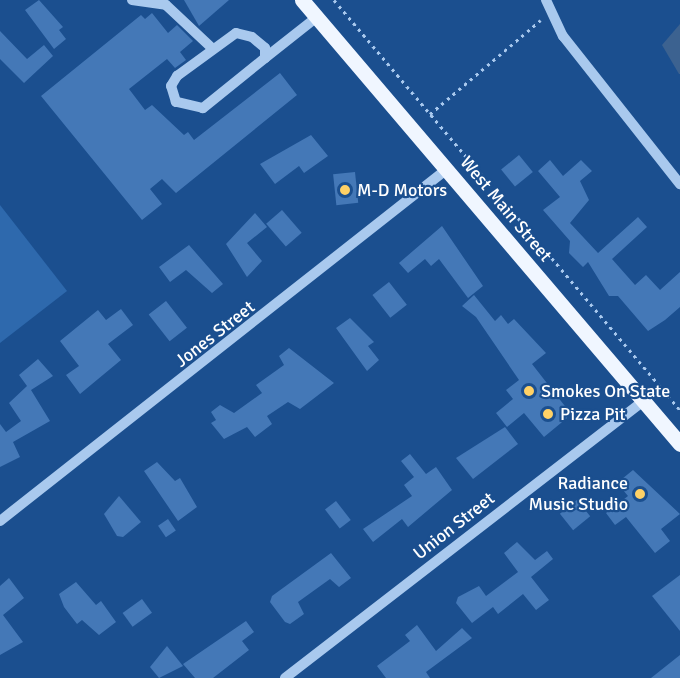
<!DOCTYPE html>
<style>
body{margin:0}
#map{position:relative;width:680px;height:678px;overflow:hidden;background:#1b4f8f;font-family:Signika,sans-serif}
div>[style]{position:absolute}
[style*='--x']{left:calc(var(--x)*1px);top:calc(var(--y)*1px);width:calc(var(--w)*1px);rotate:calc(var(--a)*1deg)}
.green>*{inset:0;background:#2e69ad}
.water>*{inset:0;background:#3c6290}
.building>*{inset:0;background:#4478b7;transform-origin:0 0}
.path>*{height:3px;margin-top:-1.5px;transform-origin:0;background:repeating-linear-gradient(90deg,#a9c9ee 0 3px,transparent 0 7.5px)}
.minor>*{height:10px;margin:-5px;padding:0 5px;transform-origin:5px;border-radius:5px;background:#a9c9ee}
.major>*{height:15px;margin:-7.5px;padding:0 7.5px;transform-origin:7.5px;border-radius:7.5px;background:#f0f6ff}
.dots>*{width:16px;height:16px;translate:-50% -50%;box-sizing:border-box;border:3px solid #1b4f8f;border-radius:50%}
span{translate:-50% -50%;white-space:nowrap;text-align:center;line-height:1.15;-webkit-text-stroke:4.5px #1b4f8f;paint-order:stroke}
.poi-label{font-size:18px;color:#fff}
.left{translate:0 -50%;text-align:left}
.right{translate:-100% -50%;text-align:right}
.street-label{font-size:18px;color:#fff}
</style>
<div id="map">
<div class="green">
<div style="clip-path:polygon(0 205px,67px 291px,0 343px)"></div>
</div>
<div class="water">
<div style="clip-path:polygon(680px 24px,680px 74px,679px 74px,662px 45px)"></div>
</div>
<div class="building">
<div style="clip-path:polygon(39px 0,63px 27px,59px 30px,66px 39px,54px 49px,25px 10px)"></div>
<div style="clip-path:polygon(184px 0,229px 0,199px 26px)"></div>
<div style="clip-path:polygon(152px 13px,168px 33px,177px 25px,193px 41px,180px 52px,186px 60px,175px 68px,167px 59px,129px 89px,145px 110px,152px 105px,184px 135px,188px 132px,194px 140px,280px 73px,297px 95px,176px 193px,162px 179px,150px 189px,162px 204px,142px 220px,41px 96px,141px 15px,145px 19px)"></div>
<div style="clip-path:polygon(0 31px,27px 59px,44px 45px,53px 56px,24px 83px,0 59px)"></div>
<div style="clip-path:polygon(311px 135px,328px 156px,304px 173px,299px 166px,275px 184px,260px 164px)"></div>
<div style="left:519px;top:155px;width:22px;height:23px;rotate:51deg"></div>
<div style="clip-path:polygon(550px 160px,563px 176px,581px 160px,592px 171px,580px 181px,589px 200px,570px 223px,598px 253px,638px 217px,647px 227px,612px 259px,635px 285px,646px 275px,660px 290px,680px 272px,680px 307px,665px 320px,648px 331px,618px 296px,609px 296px,588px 262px,583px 267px,569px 253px,570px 241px,543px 210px,560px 197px,538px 171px)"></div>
<div style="left:355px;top:172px;width:31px;height:22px;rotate:84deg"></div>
<div style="left:282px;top:210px;width:30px;height:21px;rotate:49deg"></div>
<div style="clip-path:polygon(255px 213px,267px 227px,247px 243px,262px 261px,247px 277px,226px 244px)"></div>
<div style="clip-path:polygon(442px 226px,483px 286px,468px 298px,439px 259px,431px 266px,425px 259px,408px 273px,399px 263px)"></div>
<div style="clip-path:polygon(189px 245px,223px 284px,212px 293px,186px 270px,170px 282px,159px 267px)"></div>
<div style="left:389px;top:282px;width:29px;height:21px;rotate:52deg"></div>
<div style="clip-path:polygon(474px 295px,495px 321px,501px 315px,508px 324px,514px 319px,546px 353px,532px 364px,568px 410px,567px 418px,544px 437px,524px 413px,507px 427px,496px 413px,513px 399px,506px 390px,519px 380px,476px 317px,462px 306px)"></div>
<div style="left:166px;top:301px;width:34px;height:22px;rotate:52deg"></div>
<div style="clip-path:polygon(121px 309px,133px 325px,108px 344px,121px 360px,80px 394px,66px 375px,79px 366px,60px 341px,98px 310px,106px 320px)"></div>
<div style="clip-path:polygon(350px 318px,374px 342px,368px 346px,379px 360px,367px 371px,336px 328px)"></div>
<div style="clip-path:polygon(289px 348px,334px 383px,300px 409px,288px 402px,267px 416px,272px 424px,255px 437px,247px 427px,224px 439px,211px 423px,216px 420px,211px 412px,220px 405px,234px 413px,262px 393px,256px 385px,284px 365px,279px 356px)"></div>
<div style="clip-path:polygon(38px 359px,53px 376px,31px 390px,50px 421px,13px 442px,20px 457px,0 467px,0 424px,6px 432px,21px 421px,9px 403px,27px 386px,19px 375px)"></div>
<div style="clip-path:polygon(505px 427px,518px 444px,473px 479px,456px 458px)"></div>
<div style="clip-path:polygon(410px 454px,426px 474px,436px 467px,452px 490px,408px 527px,402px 519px,373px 542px,363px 529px,412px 496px,404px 485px,414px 477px,401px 461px)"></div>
<div style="clip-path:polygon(157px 462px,175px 481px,180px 478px,197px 507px,178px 521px,144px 471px)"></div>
<div style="clip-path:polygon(633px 470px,680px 514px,661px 529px,670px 541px,655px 553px,626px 517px,615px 525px,606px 513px,628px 496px,617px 483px)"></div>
<div style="clip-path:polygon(119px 496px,141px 522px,123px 537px,117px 536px,104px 514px)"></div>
<div style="left:577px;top:500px;width:21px;height:22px;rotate:51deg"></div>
<div style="left:336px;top:501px;width:24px;height:14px;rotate:52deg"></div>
<div style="left:168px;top:519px;width:14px;height:12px;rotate:56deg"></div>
<div style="clip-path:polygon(517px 542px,535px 560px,547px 551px,553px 559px,531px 577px,549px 600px,536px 610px,523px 594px,498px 614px,493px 607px,472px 623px,456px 603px,458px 597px,479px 586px,486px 596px,518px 572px,504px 553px)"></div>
<div style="clip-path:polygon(331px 553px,351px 578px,339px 587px,330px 579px,298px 602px,304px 614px,290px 624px,285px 622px,270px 602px,272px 596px)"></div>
<div style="clip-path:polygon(680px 575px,680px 631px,652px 596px)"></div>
<div style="clip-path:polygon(9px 578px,24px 598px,3px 615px,23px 642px,0 655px,0 586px)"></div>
<div style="clip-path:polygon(76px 582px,96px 605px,101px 601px,116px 622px,99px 635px,82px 620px,77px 624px,64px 607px,59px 594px)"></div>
<div style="left:142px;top:599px;width:17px;height:24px;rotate:54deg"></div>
<div style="clip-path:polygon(246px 621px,254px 632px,242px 641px,249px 650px,213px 678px,195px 678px,183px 664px)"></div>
<div style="clip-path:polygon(417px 625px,436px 651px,462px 628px,472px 638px,426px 672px,430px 678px,386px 678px,377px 666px,410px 641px,405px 635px)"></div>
<div style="clip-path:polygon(167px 646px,183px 666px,159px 678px,150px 667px)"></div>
<div style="clip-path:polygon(680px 655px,680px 678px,651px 678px)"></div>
</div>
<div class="path">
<div style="--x:334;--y:0;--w:536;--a:49.84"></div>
<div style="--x:430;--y:114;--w:145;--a:-40.3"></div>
</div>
<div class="minor">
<div style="--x:132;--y:0;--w:34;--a:8"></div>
<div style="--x:166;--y:5;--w:63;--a:43.1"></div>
<div style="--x:546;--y:0;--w:40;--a:65"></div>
<div style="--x:563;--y:36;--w:189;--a:51.7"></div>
<div style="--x:236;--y:33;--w:16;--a:14"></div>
<div style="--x:252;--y:37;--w:17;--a:40"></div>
<div style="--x:265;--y:48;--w:10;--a:90"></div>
<div style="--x:265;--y:58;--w:80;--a:141.1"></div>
<div style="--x:203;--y:108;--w:28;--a:-167"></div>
<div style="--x:176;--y:102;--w:17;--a:-107"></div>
<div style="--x:171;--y:86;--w:12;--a:-59"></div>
<div style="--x:177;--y:76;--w:73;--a:-36.1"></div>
<div style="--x:265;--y:58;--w:66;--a:-38.3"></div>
<div style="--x:0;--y:521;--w:569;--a:-38.22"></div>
<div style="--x:285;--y:678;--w:453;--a:-37.7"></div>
</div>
<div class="major">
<div style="--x:302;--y:0;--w:583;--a:49.59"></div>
</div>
<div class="dots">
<div style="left:345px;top:190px;background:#ffd166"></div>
<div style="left:529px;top:391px;background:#ffd166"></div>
<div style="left:548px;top:414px;background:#ffd166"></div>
<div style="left:640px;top:494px;background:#ffd166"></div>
</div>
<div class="poi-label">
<span class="left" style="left:357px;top:190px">M-D Motors</span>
<span class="left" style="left:541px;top:391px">Smokes On State</span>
<span class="left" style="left:560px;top:414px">Pizza Pit</span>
<span class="right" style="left:628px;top:494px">Radiance<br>Music Studio</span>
</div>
<div class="street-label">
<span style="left:506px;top:209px;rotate:50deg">West Main Street</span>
<span style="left:215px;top:334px;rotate:-38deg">Jones Street</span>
<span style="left:454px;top:526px;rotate:-38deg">Union Street</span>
</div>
</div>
